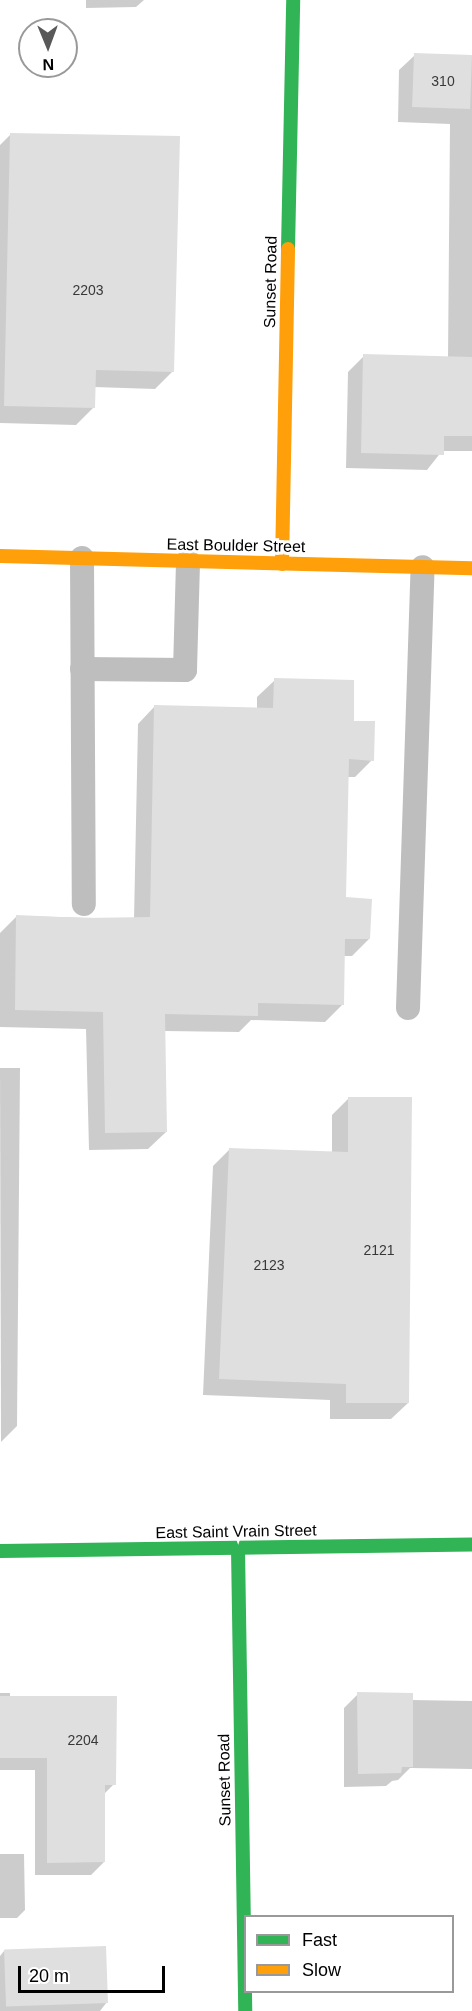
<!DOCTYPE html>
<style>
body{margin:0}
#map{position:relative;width:472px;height:2011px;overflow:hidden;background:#fff;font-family:Helvetica,sans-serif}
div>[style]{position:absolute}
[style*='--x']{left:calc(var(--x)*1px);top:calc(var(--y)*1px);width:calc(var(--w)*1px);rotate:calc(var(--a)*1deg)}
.shadow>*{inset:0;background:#0003}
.building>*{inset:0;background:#dfdfdf;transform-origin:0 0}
.lane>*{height:24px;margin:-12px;padding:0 12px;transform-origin:12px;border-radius:12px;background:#bebebe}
.fast>*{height:14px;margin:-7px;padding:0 7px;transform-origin:7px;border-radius:7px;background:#30b455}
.slow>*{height:14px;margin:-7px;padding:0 7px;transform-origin:7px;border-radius:7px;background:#ff9f0a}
span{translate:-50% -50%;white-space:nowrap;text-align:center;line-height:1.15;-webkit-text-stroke:6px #fff;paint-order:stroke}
.number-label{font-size:14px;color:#383838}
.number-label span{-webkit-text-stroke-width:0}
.street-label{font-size:16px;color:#000}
.legend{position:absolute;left:244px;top:1915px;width:210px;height:78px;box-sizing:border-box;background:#fff;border:2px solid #999;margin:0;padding:8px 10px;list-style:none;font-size:18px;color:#000}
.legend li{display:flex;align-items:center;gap:12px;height:30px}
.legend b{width:30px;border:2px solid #999}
.north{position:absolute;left:18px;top:18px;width:60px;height:60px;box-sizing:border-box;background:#fff;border:2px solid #999;border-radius:50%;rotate:179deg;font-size:16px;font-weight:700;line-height:24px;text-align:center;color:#000}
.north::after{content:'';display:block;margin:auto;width:21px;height:27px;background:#595959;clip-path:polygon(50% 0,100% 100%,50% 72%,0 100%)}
.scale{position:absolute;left:18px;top:1966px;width:147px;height:27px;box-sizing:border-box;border:3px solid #000;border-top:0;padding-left:8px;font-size:18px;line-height:21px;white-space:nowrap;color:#000;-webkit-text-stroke:4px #fff;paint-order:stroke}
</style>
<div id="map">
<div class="shadow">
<div style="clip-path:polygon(86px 0,144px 0,136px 7px,86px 8px)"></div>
<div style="clip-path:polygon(415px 55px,472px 57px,472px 451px,442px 451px,427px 470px,346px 468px,348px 372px,364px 356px,448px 358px,450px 124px,398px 122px,399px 70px)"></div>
<div style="clip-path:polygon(11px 134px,173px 371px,155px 389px,94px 387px,94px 407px,76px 425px,0 423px,0 145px)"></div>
<div style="clip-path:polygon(275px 680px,352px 723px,372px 760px,355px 777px,347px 777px,344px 899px,369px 939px,352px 956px,343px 956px,342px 1005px,325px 1022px,251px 1020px,239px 1032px,164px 1031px,166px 1132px,148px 1149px,89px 1150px,86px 1029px,0 1027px,0 933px,17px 916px,134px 919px,138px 724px,155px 706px,257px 709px,257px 697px)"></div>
<div style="clip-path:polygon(0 1068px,20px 1068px,17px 1426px,1px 1442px)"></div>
<div style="clip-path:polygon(349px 1098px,408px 1403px,391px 1419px,330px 1419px,330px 1400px,203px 1395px,213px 1166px,230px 1149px,332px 1153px,332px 1115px)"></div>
<div style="clip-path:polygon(0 1693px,10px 1693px,10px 1697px,114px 1784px,103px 1795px,104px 1862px,91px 1875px,35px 1875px,35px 1770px,0 1770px)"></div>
<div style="clip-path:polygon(358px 1694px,412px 1700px,472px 1701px,472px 1769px,410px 1768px,398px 1780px,392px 1781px,386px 1786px,344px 1787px,344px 1708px)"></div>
<div style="clip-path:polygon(0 1854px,24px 1854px,25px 1910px,17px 1918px,0 1918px)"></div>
<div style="clip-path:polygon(4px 1951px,107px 2002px,100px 2011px,0 2011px,0 1956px)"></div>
</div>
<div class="building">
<div style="left:414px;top:53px;width:58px;height:54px;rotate:2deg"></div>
<div style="clip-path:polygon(10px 133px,180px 136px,174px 372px,96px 370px,95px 408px,4px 406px)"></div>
<div style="clip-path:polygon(363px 354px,472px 357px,472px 436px,444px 436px,444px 455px,361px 453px)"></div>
<div style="clip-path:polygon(274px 678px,354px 680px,354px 721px,375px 721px,374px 761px,349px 759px,346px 897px,372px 899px,370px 939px,345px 939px,344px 1005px,258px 1003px,258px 1016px,165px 1014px,167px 1132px,105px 1133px,103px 1012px,15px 1010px,16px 915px,84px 918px,150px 917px,154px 705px,273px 708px)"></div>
<div style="clip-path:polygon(348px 1097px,412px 1097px,409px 1403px,346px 1403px,346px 1384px,219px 1379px,229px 1148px,348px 1152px)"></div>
<div style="clip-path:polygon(357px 1692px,413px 1693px,413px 1767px,402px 1767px,401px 1773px,358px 1774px)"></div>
<div style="clip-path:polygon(0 1696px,117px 1696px,116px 1785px,105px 1785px,105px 1862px,47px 1863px,47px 1758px,0 1758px)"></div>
<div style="left:106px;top:1946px;width:57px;height:102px;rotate:88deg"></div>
</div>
<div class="lane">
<div style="--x:82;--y:558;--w:346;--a:89.7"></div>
<div style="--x:82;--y:669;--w:103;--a:0.6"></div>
<div style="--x:185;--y:670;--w:109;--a:-88.4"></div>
<div style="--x:408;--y:1008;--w:441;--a:-88.1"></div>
</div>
<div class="fast">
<div style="--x:288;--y:249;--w:249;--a:-88.8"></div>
<div style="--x:238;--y:1549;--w:462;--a:89.1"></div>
<div style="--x:0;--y:1551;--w:472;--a:-0.8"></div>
</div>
<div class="slow">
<div style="--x:0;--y:556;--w:472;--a:1.5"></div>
<div style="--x:282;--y:564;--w:315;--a:-88.9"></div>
</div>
<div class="number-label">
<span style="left:443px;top:81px">310</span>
<span style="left:88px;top:290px">2203</span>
<span style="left:379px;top:1250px">2121</span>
<span style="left:269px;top:1265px">2123</span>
<span style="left:83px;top:1740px">2204</span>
</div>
<div class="street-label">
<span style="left:271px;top:282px;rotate:-89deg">Sunset Road</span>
<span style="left:236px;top:546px;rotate:1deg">East Boulder Street</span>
<span style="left:236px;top:1532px;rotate:-1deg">East Saint Vrain Street</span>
<span style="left:225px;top:1780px;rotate:-91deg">Sunset Road</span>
</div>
<ul class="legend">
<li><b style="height:8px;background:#30b455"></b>Fast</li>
<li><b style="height:8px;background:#ff9f0a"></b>Slow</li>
</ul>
<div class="north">N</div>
<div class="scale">20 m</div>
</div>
